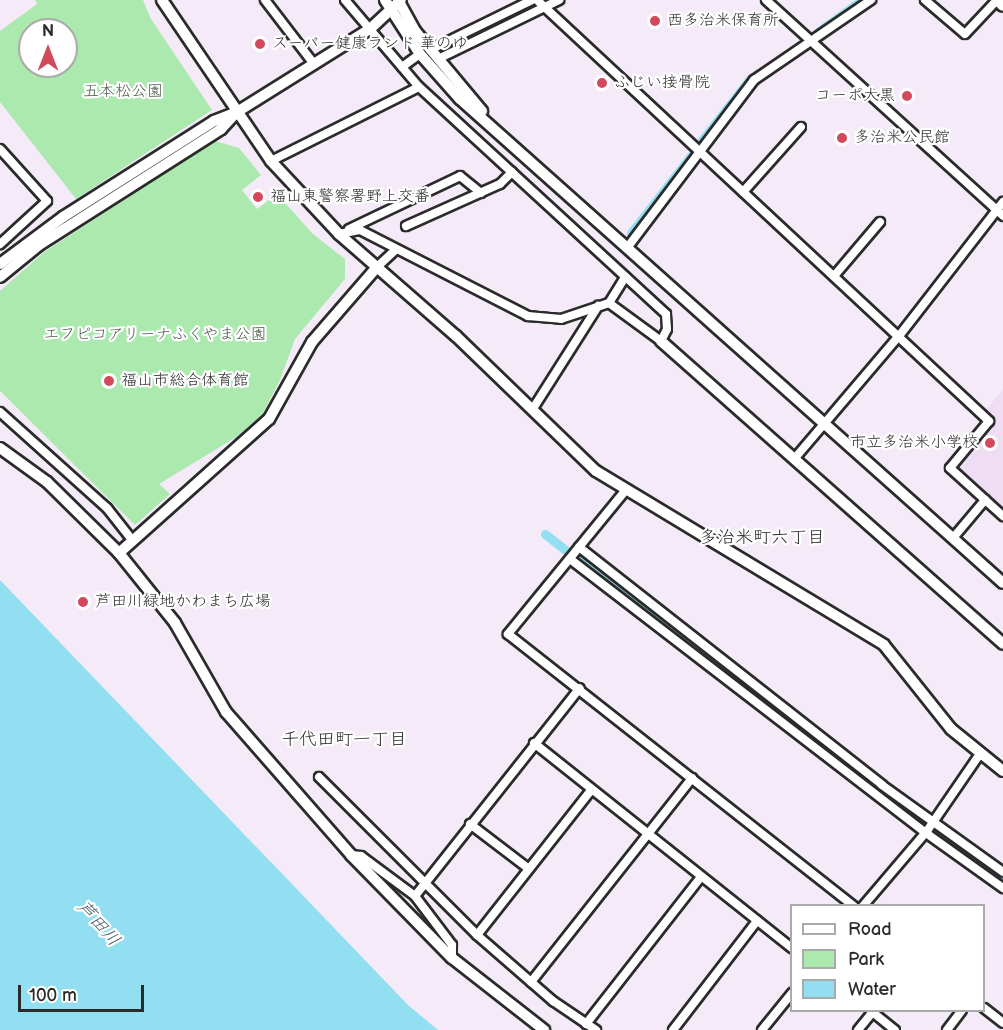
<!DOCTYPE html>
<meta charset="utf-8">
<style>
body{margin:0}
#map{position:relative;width:1003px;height:1030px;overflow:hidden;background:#f5ebf8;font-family:"Balsamiq Sans","Klee One",sans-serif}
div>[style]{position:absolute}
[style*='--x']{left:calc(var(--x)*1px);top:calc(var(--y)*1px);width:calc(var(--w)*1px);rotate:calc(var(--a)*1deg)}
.built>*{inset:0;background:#eeddf3}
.green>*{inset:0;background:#abe9af}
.water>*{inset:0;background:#91dff0}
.canal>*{height:9px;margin:-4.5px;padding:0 4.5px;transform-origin:4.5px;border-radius:4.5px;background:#91dff0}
.roads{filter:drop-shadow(2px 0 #2b2b2b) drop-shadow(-2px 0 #2b2b2b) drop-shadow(0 2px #2b2b2b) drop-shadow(0 -2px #2b2b2b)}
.street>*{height:8px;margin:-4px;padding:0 4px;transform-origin:4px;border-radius:4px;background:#fff}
.secondary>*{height:10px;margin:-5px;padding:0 5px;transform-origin:5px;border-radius:5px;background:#fff}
.dots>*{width:16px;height:16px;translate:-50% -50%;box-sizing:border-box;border:3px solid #fff;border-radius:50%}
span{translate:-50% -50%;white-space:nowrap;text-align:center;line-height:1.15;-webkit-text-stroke:4.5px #fff;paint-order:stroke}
.poi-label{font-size:16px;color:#2b2b2b}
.left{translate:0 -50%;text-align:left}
.right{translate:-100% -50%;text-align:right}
.park-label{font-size:16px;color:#4b5a4c}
.neighbourhood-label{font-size:18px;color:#2b2b2b}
.water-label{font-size:18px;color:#4a6166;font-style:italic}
.legend{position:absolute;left:790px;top:904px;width:195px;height:108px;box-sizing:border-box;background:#fff;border:2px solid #aaa;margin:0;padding:8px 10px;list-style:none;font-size:18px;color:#2b2b2b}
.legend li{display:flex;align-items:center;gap:12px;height:30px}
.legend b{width:30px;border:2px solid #aaa}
.north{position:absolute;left:18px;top:18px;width:60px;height:60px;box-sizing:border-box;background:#fff;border:2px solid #aaa;border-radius:50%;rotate:0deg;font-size:16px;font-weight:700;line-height:24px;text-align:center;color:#2b2b2b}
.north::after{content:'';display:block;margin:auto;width:21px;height:27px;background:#d1495b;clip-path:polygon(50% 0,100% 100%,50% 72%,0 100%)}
.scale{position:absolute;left:18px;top:985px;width:126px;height:27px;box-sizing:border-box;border:3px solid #2b2b2b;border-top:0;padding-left:8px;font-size:18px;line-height:21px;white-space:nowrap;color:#2b2b2b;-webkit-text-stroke:4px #fff;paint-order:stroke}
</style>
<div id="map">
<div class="built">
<div style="clip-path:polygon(1003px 389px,1003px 510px,955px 466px,997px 421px,986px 410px)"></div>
</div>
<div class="green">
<div style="clip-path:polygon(evenodd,35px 0,143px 0,151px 19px,212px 110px,76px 199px,0 102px,0 31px,37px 4px,35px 0,30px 30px,66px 30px,66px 66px,30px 66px,30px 30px)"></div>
<div style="clip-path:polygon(215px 141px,239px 148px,261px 175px,242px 190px,257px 209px,277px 194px,313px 234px,345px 259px,345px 279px,295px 339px,280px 380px,263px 413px,238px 436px,159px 484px,170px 494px,135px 525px,0 391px,0 291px,44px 252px)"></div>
</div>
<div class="water">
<div style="clip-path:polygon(0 580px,408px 1005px,438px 1030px,0 1030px)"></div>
</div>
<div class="canal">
<div style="--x:818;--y:32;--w:54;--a:-36"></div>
<div style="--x:445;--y:48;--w:112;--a:-25.4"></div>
<div style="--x:699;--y:144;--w:81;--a:-52"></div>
<div style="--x:749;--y:80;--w:11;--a:-38"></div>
<div style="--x:631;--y:233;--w:101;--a:-52.2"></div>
<div style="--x:545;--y:534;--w:29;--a:38"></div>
<div style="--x:580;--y:556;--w:437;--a:38"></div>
<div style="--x:924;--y:825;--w:97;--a:35.3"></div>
</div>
<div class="roads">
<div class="street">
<div style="--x:265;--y:0;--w:81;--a:52.6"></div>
<div style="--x:537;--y:0;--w:618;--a:42.97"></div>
<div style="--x:989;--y:421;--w:61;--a:129.7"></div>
<div style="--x:950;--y:468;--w:72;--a:42.2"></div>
<div style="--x:766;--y:0;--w:321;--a:42.3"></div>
<div style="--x:925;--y:0;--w:52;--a:40.4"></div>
<div style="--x:965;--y:34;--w:47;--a:-46.7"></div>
<div style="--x:430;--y:50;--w:114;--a:-26.1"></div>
<div style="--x:438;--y:59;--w:135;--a:-26"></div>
<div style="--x:402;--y:67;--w:22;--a:-36"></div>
<div style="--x:0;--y:149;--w:70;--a:47.9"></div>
<div style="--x:47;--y:201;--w:64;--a:137.5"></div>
<div style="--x:271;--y:161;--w:165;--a:-26.6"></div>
<div style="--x:743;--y:192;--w:87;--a:-48.3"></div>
<div style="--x:406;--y:226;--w:103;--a:-24.1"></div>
<div style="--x:500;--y:184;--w:17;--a:-45"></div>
<div style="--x:349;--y:229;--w:123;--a:-25.5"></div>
<div style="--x:460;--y:176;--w:27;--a:39"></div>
<div style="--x:339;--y:234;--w:21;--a:-11"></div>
<div style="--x:360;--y:230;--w:189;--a:27.1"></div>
<div style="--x:528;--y:316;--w:33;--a:5"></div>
<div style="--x:561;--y:319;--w:51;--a:-18.4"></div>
<div style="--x:609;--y:303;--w:64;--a:36.2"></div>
<div style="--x:661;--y:341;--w:13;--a:-63"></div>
<div style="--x:667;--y:329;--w:15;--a:-94"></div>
<div style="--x:666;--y:314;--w:335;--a:-137.4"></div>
<div style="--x:419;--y:87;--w:114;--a:-130.4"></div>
<div style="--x:627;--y:248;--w:211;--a:-52.9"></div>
<div style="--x:754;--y:80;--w:142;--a:-34.4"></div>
<div style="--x:377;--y:267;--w:25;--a:-43"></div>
<div style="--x:834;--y:276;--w:71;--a:-49.6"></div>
<div style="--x:609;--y:303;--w:31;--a:-58"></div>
<div style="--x:534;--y:407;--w:120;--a:-57.6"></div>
<div style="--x:0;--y:412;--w:144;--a:41.9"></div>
<div style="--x:107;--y:508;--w:42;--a:51.8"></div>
<div style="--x:795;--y:458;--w:160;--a:-49.6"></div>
<div style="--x:899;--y:336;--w:170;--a:-52.2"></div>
<div style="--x:625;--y:491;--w:185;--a:129.3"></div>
<div style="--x:508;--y:634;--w:440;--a:38.2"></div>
<div style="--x:953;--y:538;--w:50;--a:-49.9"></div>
<div style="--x:579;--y:547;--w:385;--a:38.1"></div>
<div style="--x:882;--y:785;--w:149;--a:35.7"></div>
<div style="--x:570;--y:559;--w:449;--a:37.6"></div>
<div style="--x:926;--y:833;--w:95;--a:35.5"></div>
<div style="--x:534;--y:743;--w:330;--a:38.5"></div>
<div style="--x:319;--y:777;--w:223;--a:45"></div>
<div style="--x:477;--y:935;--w:101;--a:41"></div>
<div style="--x:553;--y:1001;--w:52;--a:34"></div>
<div style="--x:470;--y:824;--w:74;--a:37.3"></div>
<div style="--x:351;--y:855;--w:10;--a:6"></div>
<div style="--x:361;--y:856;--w:67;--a:36.5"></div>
<div style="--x:863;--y:906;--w:99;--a:-49.5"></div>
<div style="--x:927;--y:831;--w:93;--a:-55.5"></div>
<div style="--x:477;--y:935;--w:184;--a:-51.8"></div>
<div style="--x:452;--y:958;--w:13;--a:-90"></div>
<div style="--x:452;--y:945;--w:61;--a:-127.1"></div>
<div style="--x:415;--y:896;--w:265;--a:-51.6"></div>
<div style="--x:531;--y:982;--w:260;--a:-51.7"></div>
<div style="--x:984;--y:1008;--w:24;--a:38"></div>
<div style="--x:870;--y:1010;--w:32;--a:39"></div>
<div style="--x:586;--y:1024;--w:187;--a:-52"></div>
<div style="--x:673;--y:1030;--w:138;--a:-52.4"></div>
<div style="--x:762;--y:1030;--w:48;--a:-51"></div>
<div style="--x:858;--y:1030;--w:22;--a:-51"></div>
<div style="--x:947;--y:1030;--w:25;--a:-53"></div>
</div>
<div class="secondary">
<div style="--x:162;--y:0;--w:194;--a:55.9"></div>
<div style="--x:271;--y:161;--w:100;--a:47"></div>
<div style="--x:339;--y:234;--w:155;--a:41.1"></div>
<div style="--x:456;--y:336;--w:194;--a:44"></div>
<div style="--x:596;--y:471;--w:336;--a:31.1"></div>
<div style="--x:884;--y:645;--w:107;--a:51.4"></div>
<div style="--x:951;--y:729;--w:67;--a:38.9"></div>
<div style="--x:385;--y:0;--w:64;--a:57.1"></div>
<div style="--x:420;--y:54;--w:60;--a:48.4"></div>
<div style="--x:460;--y:99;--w:727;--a:41.71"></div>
<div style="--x:398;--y:0;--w:37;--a:61"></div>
<div style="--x:416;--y:32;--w:103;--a:50.1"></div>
<div style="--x:997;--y:0;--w:8;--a:45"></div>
<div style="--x:0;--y:264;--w:79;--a:-36.7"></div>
<div style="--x:63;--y:217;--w:179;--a:-32.4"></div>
<div style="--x:214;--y:121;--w:25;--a:-21"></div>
<div style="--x:237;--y:112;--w:157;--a:-32"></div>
<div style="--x:370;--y:29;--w:42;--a:-43.1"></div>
<div style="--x:0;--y:277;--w:50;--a:-39.4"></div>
<div style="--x:39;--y:245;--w:216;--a:-32.5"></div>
<div style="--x:221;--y:129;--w:21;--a:-47"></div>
<div style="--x:661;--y:341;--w:457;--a:41.5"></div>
<div style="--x:0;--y:448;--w:58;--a:35.9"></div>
<div style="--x:47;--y:482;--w:101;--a:44.6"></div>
<div style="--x:119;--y:553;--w:90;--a:51.3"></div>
<div style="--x:175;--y:623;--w:103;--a:60.2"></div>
<div style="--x:226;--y:712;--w:190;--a:48.8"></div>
<div style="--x:351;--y:855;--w:144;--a:45.6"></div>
<div style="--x:452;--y:958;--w:117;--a:38"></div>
<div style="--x:119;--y:553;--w:201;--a:-41.8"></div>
<div style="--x:269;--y:419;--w:88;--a:-60.8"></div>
<div style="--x:312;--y:342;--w:99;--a:-49.1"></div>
</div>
</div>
<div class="dots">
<div style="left:655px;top:21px;background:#d1495b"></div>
<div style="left:260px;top:44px;background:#d1495b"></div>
<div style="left:602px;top:83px;background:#d1495b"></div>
<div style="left:907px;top:96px;background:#d1495b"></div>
<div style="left:842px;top:138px;background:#d1495b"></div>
<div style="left:258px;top:197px;background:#d1495b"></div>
<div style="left:109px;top:381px;background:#d1495b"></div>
<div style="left:990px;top:443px;background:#d1495b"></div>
<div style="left:83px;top:602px;background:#d1495b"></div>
</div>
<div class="poi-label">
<span class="left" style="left:667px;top:21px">西多治米保育所</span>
<span class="left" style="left:272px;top:44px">スーパー健康ランド 華のゆ</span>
<span class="left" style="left:614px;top:83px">ふじい接骨院</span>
<span class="right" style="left:895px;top:96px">コーポ大黒</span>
<span class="left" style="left:854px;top:138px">多治米公民館</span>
<span class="left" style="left:270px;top:197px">福山東警察署野上交番</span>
<span class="left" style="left:121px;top:381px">福山市総合体育館</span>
<span class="right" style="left:978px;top:443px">市立多治米小学校</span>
<span class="left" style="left:95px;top:602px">芦田川緑地かわまち広場</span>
</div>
<div class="park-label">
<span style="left:123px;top:92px">五本松公園</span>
<span style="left:155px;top:335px">エフピコアリーナふくやま公園</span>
</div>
<div class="neighbourhood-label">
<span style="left:762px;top:538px">多治米町六丁目</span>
<span style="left:344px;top:740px">千代田町一丁目</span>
</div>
<div class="water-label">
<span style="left:98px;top:924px;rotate:48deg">芦田川</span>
</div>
<ul class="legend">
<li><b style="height:8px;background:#fff"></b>Road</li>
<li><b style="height:16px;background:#abe9af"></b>Park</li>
<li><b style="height:16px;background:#91dff0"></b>Water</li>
</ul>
<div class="north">N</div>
<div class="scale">100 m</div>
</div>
